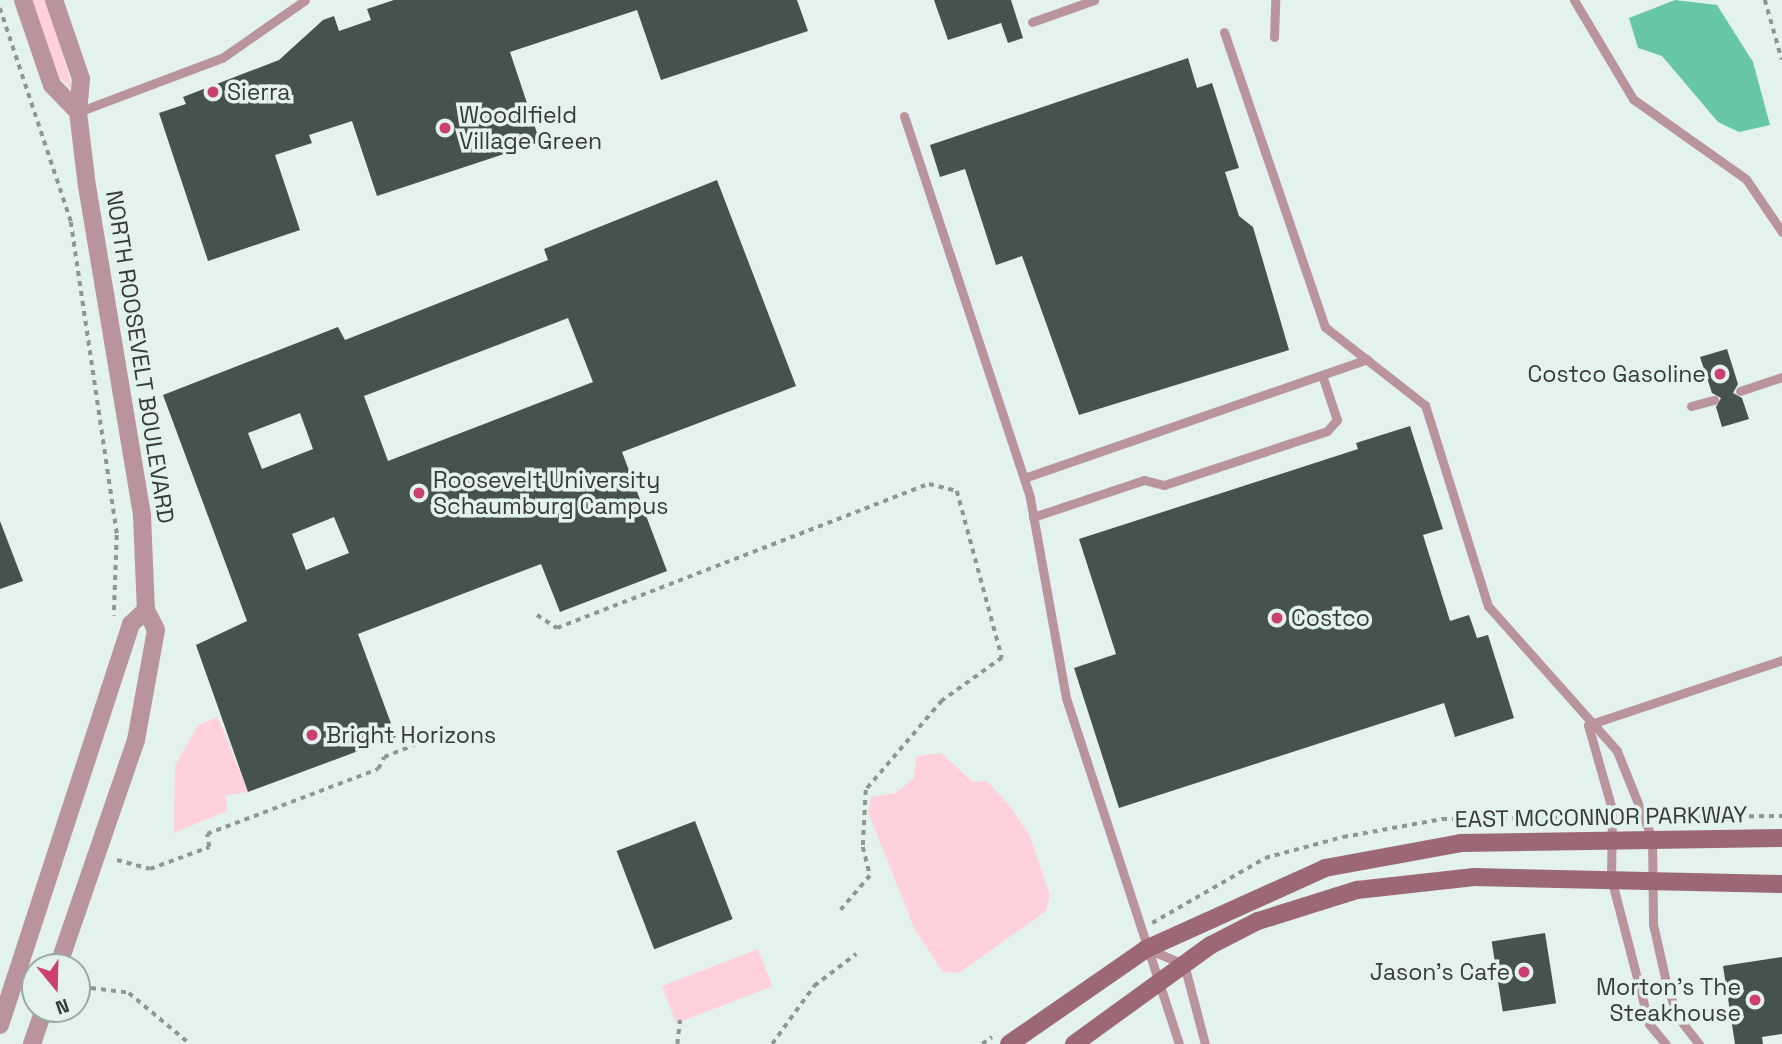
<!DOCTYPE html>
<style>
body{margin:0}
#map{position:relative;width:1782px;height:1044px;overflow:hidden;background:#e3f2ec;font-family:"Space Grotesk",sans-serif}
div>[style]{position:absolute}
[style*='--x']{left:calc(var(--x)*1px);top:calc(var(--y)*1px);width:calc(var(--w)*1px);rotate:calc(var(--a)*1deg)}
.green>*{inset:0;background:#ffd1dc;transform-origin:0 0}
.water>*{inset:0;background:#67c6a4}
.building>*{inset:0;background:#46524d;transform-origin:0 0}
.path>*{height:3.5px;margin-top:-1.75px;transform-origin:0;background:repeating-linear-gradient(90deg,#8c9692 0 5px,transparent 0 10px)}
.lane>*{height:9px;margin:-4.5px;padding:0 4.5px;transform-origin:4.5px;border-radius:4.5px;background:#ba949d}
.street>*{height:18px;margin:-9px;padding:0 9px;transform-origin:9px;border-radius:9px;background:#ba949d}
.secondary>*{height:18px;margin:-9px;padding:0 9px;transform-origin:9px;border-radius:9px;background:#9d6876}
.dots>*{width:19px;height:19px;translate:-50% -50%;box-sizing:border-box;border:4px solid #e3f2ec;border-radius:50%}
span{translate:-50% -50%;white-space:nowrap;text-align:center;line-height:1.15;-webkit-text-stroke:7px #e3f2ec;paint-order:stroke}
.poi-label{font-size:23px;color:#353b38}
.left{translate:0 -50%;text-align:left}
.right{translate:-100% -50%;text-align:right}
.street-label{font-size:23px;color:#353b38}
.north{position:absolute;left:21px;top:953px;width:70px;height:70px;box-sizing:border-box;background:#e3f2ec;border:2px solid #9da9a4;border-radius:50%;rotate:161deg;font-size:19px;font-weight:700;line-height:28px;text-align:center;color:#353b38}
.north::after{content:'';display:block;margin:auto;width:24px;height:32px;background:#cb3f72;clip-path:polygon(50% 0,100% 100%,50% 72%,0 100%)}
</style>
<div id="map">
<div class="green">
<div style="clip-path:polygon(31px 0,47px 0,73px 91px,58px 76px)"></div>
<div style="clip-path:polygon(218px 717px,248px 792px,226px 795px,227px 811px,174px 833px,175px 766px,198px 725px)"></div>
<div style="clip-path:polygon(941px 753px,973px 782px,987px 781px,1010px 806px,1030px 836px,1050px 895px,1046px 911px,959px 973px,943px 972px,914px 928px,868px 812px,871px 797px,896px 793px,914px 778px,916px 756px)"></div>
<div style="left:758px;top:949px;width:40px;height:103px;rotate:69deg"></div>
</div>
<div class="water">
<div style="clip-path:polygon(1675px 0,1717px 5px,1753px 62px,1770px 125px,1739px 132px,1718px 122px,1662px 56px,1638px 48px,1629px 18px)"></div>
</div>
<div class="building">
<div style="clip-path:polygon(394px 0,797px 0,808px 31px,661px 80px,637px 10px,510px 52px,540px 142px,377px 196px,352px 121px,309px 135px,312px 143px,275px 155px,300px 230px,208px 261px,159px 113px,186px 104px,183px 97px,279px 60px,323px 20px,334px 16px,339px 31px,371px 20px,367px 9px)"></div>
<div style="clip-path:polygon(934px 0,1011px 0,1023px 38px,1008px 43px,1001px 23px,948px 40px)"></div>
<div style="clip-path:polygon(1188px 58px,1197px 88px,1212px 83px,1239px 168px,1225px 172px,1239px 216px,1253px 227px,1289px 350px,1079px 415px,1022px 256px,996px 265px,965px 169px,940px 177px,930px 145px)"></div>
<div style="clip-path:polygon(evenodd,717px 180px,796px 386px,622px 452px,667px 571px,560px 612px,541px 564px,358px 634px,396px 737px,248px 792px,196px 645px,247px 621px,163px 395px,338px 327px,345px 340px,548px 260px,544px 249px,717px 180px,568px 318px,593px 382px,388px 461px,364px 396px,568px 318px,717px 180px,300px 413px,313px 449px,262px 469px,248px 433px,300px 413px,717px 180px,334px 517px,349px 553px,306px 570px,292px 534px,334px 517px)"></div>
<div style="clip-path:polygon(1727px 349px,1738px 384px,1733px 393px,1742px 398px,1749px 419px,1722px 427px,1716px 407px,1721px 398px,1712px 393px,1700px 357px)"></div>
<div style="clip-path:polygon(1410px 426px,1443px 529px,1423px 535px,1450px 621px,1469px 615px,1477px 638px,1488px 635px,1514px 718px,1455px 737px,1444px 703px,1119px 808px,1074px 668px,1116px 654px,1079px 539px,1358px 449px,1356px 443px)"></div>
<div style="clip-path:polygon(0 521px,23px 581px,0 589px)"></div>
<div style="left:695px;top:821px;width:105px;height:84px;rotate:69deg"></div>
<div style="left:1545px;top:933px;width:71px;height:54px;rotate:81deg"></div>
<div style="clip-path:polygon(1782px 957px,1782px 1034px,1762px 1037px,1763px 1044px,1735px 1044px,1723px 966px)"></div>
</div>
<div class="path">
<div style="--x:1765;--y:0;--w:62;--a:74.2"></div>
<div style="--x:0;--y:8;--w:225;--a:71.6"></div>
<div style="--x:71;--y:222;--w:316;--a:81.6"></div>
<div style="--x:117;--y:535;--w:81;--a:92.1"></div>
<div style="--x:537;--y:615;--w:24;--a:33"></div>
<div style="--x:557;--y:628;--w:399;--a:-21.2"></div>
<div style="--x:929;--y:484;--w:29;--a:14"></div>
<div style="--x:957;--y:491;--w:173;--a:74.9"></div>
<div style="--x:1002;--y:658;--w:74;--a:144.4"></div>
<div style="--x:942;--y:701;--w:117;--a:130.5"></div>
<div style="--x:866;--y:790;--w:57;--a:93"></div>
<div style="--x:863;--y:847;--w:30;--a:76"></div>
<div style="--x:870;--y:876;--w:45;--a:130.5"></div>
<div style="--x:1659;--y:817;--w:123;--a:-0.5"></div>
<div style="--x:117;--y:860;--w:34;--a:15"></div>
<div style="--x:150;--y:869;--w:63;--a:-20.4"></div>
<div style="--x:209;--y:847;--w:13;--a:-99"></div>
<div style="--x:207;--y:834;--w:183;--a:-20.8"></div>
<div style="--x:378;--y:769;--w:13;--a:-63"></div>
<div style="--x:384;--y:757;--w:59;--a:-21.8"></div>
<div style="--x:1152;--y:923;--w:130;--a:-29.9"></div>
<div style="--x:1265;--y:858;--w:81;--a:-15.1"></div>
<div style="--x:1343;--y:837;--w:101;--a:-10.3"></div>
<div style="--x:1442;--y:819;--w:156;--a:-0.7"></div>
<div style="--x:91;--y:988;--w:38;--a:7"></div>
<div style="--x:129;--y:993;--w:80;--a:39.9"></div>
<div style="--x:677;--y:1044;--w:24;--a:-83"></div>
<div style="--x:772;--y:1044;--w:72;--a:-54.1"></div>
<div style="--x:814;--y:986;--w:53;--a:-37.3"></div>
<div style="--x:982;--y:1044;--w:12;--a:-35"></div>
</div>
<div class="lane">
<div style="--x:1574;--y:0;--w:115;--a:59.2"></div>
<div style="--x:1633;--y:99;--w:138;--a:35.3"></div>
<div style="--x:1746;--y:179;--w:64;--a:55.8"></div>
<div style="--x:1032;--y:22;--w:66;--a:-19.5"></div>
<div style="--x:1224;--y:32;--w:312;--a:71.1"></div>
<div style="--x:1325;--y:327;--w:127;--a:38"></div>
<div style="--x:1425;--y:405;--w:211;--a:72.6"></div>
<div style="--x:1488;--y:606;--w:194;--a:48.3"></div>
<div style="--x:1617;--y:751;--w:94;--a:68.1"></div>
<div style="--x:1652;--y:838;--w:86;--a:89.3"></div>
<div style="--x:1653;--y:924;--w:59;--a:77.4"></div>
<div style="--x:1666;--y:982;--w:36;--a:72"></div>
<div style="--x:1677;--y:1016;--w:36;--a:52"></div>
<div style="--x:1274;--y:37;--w:37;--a:-88"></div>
<div style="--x:78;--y:112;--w:154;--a:-20.6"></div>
<div style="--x:222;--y:58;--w:101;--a:-34.9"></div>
<div style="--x:904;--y:116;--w:402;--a:71.7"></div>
<div style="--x:1030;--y:498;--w:203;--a:79.8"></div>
<div style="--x:1066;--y:698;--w:364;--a:71.9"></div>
<div style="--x:1740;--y:391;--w:44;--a:-18.4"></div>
<div style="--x:1691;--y:406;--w:24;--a:-15"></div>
<div style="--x:1024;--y:478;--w:363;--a:-19.1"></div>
<div style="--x:1033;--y:517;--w:117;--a:-18.4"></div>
<div style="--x:1144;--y:480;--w:21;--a:14"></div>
<div style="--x:1164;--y:485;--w:172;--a:-18.3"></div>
<div style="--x:1327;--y:431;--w:15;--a:-48"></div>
<div style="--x:1337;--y:420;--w:47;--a:-108.4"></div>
<div style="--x:1588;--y:725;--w:87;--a:74.1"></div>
<div style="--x:1612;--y:809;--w:69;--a:90.8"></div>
<div style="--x:1611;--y:878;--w:151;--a:75.4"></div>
<div style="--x:1649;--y:1024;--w:26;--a:50"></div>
<div style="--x:1588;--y:725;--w:205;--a:-18.5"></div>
<div style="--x:1148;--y:949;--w:39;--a:23"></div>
<div style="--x:1184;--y:964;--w:83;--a:75.3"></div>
</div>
<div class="street">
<div style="--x:23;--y:0;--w:90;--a:71.2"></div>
<div style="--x:52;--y:85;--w:37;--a:46"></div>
<div style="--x:54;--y:0;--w:83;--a:71.1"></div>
<div style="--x:81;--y:79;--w:33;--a:95"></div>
<div style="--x:78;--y:112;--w:75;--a:83.1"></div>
<div style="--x:87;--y:186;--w:335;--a:80.5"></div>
<div style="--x:142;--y:516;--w:94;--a:87.6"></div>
<div style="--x:146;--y:610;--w:22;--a:63"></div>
<div style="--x:156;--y:630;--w:112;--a:100.3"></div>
<div style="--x:136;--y:740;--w:240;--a:109"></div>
<div style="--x:0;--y:1025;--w:422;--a:-71.9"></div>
<div style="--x:131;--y:624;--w:21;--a:-43"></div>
<div style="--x:32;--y:1044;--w:37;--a:-71"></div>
</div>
<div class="secondary">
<div style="--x:1009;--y:1044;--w:167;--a:-34.7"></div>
<div style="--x:1146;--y:949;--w:196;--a:-24.3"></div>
<div style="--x:1325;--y:868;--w:138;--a:-10.4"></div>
<div style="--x:1461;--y:843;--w:321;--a:-0.9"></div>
<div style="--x:1074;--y:1044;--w:169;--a:-35.9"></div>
<div style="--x:1211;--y:945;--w:53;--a:-27.1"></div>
<div style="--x:1258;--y:921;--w:104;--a:-17.4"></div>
<div style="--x:1357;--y:890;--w:118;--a:-6.3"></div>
<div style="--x:1474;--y:877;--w:308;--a:1.3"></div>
</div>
<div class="dots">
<div style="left:213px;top:92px;background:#cb3f72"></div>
<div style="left:445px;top:128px;background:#cb3f72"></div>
<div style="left:1720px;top:374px;background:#cb3f72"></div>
<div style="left:419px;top:493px;background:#cb3f72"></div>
<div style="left:1277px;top:618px;background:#cb3f72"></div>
<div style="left:312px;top:735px;background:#cb3f72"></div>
<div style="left:1524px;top:972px;background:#cb3f72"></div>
<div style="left:1755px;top:1000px;background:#cb3f72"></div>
</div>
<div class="poi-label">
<span class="left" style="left:227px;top:92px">Sierra</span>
<span class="left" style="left:459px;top:128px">Woodlfield<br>Village Green</span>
<span class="right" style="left:1706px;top:374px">Costco Gasoline</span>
<span class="left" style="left:433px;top:493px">Roosevelt University<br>Schaumburg Campus</span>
<span class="left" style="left:1291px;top:618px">Costco</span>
<span class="left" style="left:326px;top:735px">Bright Horizons</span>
<span class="right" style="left:1510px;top:972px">Jason's Cafe</span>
<span class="right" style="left:1741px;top:1000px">Morton's The<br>Steakhouse</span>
</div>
<div class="street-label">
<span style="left:140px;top:357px;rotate:81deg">NORTH ROOSEVELT BOULEVARD</span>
<span style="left:1601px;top:817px;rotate:-1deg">EAST MCCONNOR PARKWAY</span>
</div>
<div class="north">N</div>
</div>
